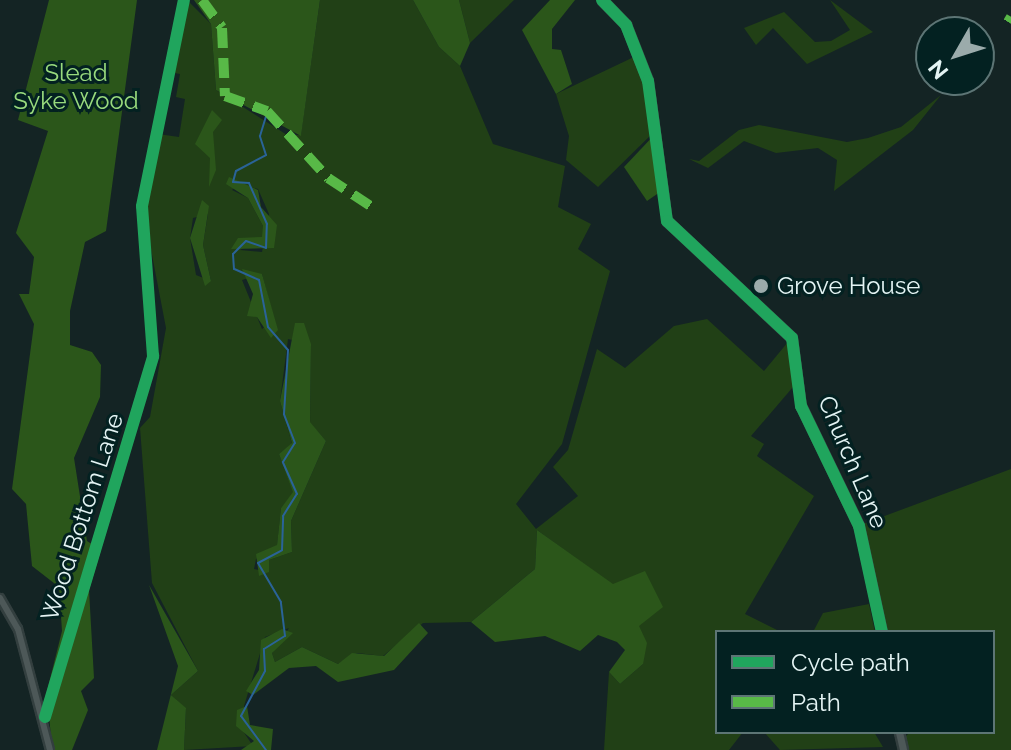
<!DOCTYPE html>
<style>
body{margin:0}
#map{position:relative;width:1011px;height:750px;overflow:hidden;background:#142424;font-family:Raleway,sans-serif}
div>[style]{position:absolute}
[style*='--x']{left:calc(var(--x)*1px);top:calc(var(--y)*1px);width:calc(var(--w)*1px);rotate:calc(var(--a)*1deg)}
.green>*{inset:0;background:#214016}
.forest>*{inset:0;background:#2b561a}
.stream>*{height:2px;margin:-1px;padding:0 1px;transform-origin:1px;border-radius:1px;background:#2a6398}
.roads{filter:drop-shadow(2px 0 #333f3f) drop-shadow(-2px 0 #333f3f) drop-shadow(0 2px #333f3f) drop-shadow(0 -2px #333f3f)}
.minor>*{height:6px;margin:-3px;padding:0 3px;transform-origin:3px;border-radius:3px;background:#4d5858}
.tertiary>*{height:7px;margin:-3.5px;padding:0 3.5px;transform-origin:3.5px;border-radius:3.5px;background:#4d5858}
.quiet>*{height:10px;margin-top:-5px;transform-origin:0;background:repeating-linear-gradient(90deg,#58b947 0 20px,transparent 0 30px)}
.cycleway>*{height:12px;margin:-6px;padding:0 6px;transform-origin:6px;border-radius:6px;background:#20a55d}
.dots>*{width:22px;height:22px;translate:-50% -50%;box-sizing:border-box;border:4px solid #032121;border-radius:50%}
span{translate:-50% -50%;white-space:nowrap;text-align:center;line-height:1.15;-webkit-text-stroke:6px #032121;paint-order:stroke}
.park-label{font-size:24px;color:#98da7d}
.poi-label{font-size:24px;color:#e4f4f4}
.left{translate:0 -50%;text-align:left}
.street-label{font-size:24px;color:#e4f4f4}
.legend{position:absolute;left:715px;top:630px;width:280px;height:104px;box-sizing:border-box;background:#032121;border:2px solid #5d7575;margin:0;padding:10px 14px;list-style:none;font-size:24px;color:#e4f4f4}
.legend li{display:flex;align-items:center;gap:16px;height:40px}
.legend b{width:40px;border:2px solid #5d7575}
.north{position:absolute;left:915px;top:16px;width:80px;height:80px;box-sizing:border-box;background:#032121;border:2px solid #5d7575;border-radius:50%;rotate:231deg;font-size:22px;font-weight:700;line-height:32px;text-align:center;color:#e4f4f4}
.north::after{content:'';display:block;margin:auto;width:28px;height:36px;background:#9babab;clip-path:polygon(50% 0,100% 100%,50% 72%,0 100%)}
</style>
<div id="map">
<div class="green">
<div style="clip-path:polygon(evenodd,187px 0,211px 24px,216px 90px,287px 135px,301px 135px,320px 0,413px 0,439px 47px,460px 66px,493px 144px,565px 166px,558px 207px,591px 224px,578px 249px,610px 271px,562px 444px,516px 504px,536px 529px,578px 496px,553px 467px,568px 450px,597px 349px,625px 368px,674px 326px,707px 319px,764px 371px,788px 342px,793px 387px,751px 436px,764px 444px,757px 456px,814px 496px,745px 614px,781px 632px,717px 632px,717px 732px,743px 732px,729px 750px,604px 750px,609px 672px,620px 684px,643px 664px,613px 585px,537px 530px,535px 569px,471px 622px,423px 623px,383px 656px,357px 653px,338px 664px,302px 647px,275px 662px,272px 653px,289px 628px,265px 637px,244px 706px,243px 731px,253px 746px,184px 750px,186px 709px,171px 695px,198px 671px,152px 583px,140px 428px,150px 417px,166px 328px,144px 213px,158px 134px,179px 137px,185px 99px,176px 97px,180px 74px,169px 72px,187px 0,239px 184px,258px 189px,269px 214px,262px 252px,240px 250px,263px 237px,263px 226px,248px 198px,232px 190px,239px 184px,187px 0,208px 214px,203px 245px,211px 281px,196px 275px,190px 238px,193px 218px,208px 214px,187px 0,262px 274px,274px 319px,262px 329px,242px 280px,262px 274px,187px 0,288px 339px,311px 344px,310px 423px,326px 441px,291px 521px,292px 552px,269px 560px,269px 572px,254px 569px,256px 559px,277px 546px,281px 508px,294px 492px,279px 454px,292px 444px,280px 401px,288px 339px)"></div>
<div style="clip-path:polygon(459px 0,514px 0,470px 43px)"></div>
<div style="clip-path:polygon(830px 0,873px 32px,807px 64px,773px 28px,756px 45px,744px 28px,784px 12px,815px 42px,831px 41px,850px 30px)"></div>
<div style="clip-path:polygon(636px 56px,656px 130px,598px 187px,566px 160px,569px 136px,556px 94px)"></div>
<div style="clip-path:polygon(941px 95px,913px 130px,834px 191px,837px 160px,818px 148px,776px 153px,744px 141px,708px 168px,689px 159px,699px 161px,739px 130px,759px 125px,847px 142px,868px 138px,901px 127px)"></div>
<div style="clip-path:polygon(1011px 469px,1011px 750px,908px 750px,904px 738px,910px 732px,993px 732px,993px 632px,887px 632px,863px 524px)"></div>
<div style="clip-path:polygon(869px 604px,875px 632px,813px 632px,823px 613px)"></div>
<div style="clip-path:polygon(764px 732px,874px 732px,883px 747px,780px 750px)"></div>
</div>
<div class="forest">
<div style="clip-path:polygon(49px 0,137px 0,106px 231px,85px 242px,70px 311px,70px 345px,92px 352px,101px 365px,100px 397px,74px 458px,87px 541px,101px 550px,89px 590px,94px 678px,81px 691px,88px 710px,72px 750px,52px 750px,47px 691px,62px 631px,59px 587px,32px 566px,26px 504px,12px 489px,34px 324px,19px 294px,29px 294px,34px 257px,16px 233px,48px 131px,18px 120px)"></div>
<div style="clip-path:polygon(194px 0,320px 0,301px 136px,216px 90px,211px 24px)"></div>
<div style="clip-path:polygon(413px 0,459px 0,470px 43px,460px 66px,439px 47px)"></div>
<div style="clip-path:polygon(550px 0,575px 0,552px 29px,552px 49px,561px 50px,572px 84px,556px 94px,522px 30px)"></div>
<div style="clip-path:polygon(212px 110px,222px 120px,213px 132px,216px 170px,209px 187px,210px 158px,195px 144px)"></div>
<div style="clip-path:polygon(657px 132px,660px 192px,647px 201px,624px 167px)"></div>
<div style="clip-path:polygon(229px 177px,258px 190px,261px 207px,277px 225px,274px 248px,231px 249px,238px 238px,262px 237px,263px 226px,248px 198px,226px 184px)"></div>
<div style="clip-path:polygon(202px 200px,209px 206px,203px 245px,211px 281px,205px 286px,190px 238px)"></div>
<div style="clip-path:polygon(242px 269px,262px 274px,278px 330px,271px 338px,257px 317px,247px 316px,253px 294px)"></div>
<div style="clip-path:polygon(295px 323px,304px 323px,311px 344px,310px 422px,326px 441px,291px 521px,292px 552px,269px 560px,269px 572px,259px 576px,256px 554px,277px 545px,281px 508px,293px 492px,279px 454px,292px 443px,280px 401px)"></div>
<div style="clip-path:polygon(537px 530px,613px 584px,645px 571px,663px 607px,639px 626px,647px 643px,643px 664px,620px 684px,609px 672px,625px 650px,617px 642px,598px 635px,580px 651px,545px 636px,495px 642px,471px 622px,535px 569px)"></div>
<div style="clip-path:polygon(149px 585px,198px 671px,171px 695px,186px 708px,184px 750px,157px 750px,178px 666px)"></div>
<div style="clip-path:polygon(419px 623px,428px 633px,394px 670px,338px 682px,316px 666px,289px 668px,253px 695px,246px 691px,259px 670px,261px 640px,282px 629px,293px 633px,272px 653px,275px 662px,302px 647px,338px 664px,352px 653px,384px 656px)"></div>
<div style="clip-path:polygon(247px 706px,250px 725px,273px 729px,271px 750px,241px 750px,254px 741px,236px 726px,237px 710px)"></div>
</div>
<div class="stream">
<div style="--x:266;--y:750;--w:42;--a:-126.3"></div>
<div style="--x:241;--y:716;--w:51;--a:-61.9"></div>
<div style="--x:265;--y:671;--w:22;--a:-93"></div>
<div style="--x:264;--y:649;--w:25;--a:-32"></div>
<div style="--x:285;--y:636;--w:34;--a:-97"></div>
<div style="--x:281;--y:602;--w:45;--a:-120.5"></div>
<div style="--x:258;--y:563;--w:27;--a:-28"></div>
<div style="--x:282;--y:550;--w:34;--a:-88"></div>
<div style="--x:283;--y:516;--w:26;--a:-58"></div>
<div style="--x:297;--y:494;--w:35;--a:-114"></div>
<div style="--x:283;--y:462;--w:22;--a:-58"></div>
<div style="--x:295;--y:443;--w:31;--a:-111"></div>
<div style="--x:284;--y:414;--w:64;--a:-86.4"></div>
<div style="--x:288;--y:350;--w:30;--a:-131"></div>
<div style="--x:268;--y:327;--w:48;--a:-100.8"></div>
<div style="--x:259;--y:280;--w:27;--a:-156"></div>
<div style="--x:234;--y:269;--w:15;--a:-94"></div>
<div style="--x:233;--y:254;--w:18;--a:-45"></div>
<div style="--x:246;--y:241;--w:21;--a:19"></div>
<div style="--x:266;--y:248;--w:24;--a:-88"></div>
<div style="--x:267;--y:224;--w:45;--a:-113.7"></div>
<div style="--x:249;--y:183;--w:16;--a:-176"></div>
<div style="--x:233;--y:182;--w:11;--a:-75"></div>
<div style="--x:236;--y:171;--w:34;--a:-28"></div>
<div style="--x:266;--y:155;--w:20;--a:-108"></div>
<div style="--x:260;--y:136;--w:24;--a:-73"></div>
</div>
<div class="roads">
<div class="minor">
<div style="--x:0;--y:598;--w:36;--a:60"></div>
<div style="--x:18;--y:629;--w:125;--a:75.2"></div>
<div style="--x:45;--y:717;--w:377;--a:-73.3"></div>
<div style="--x:153;--y:356;--w:150;--a:-94.2"></div>
<div style="--x:142;--y:206;--w:210;--a:-78.5"></div>
</div>
<div class="tertiary">
<div style="--x:602;--y:0;--w:35;--a:46"></div>
<div style="--x:626;--y:25;--w:60;--a:68.6"></div>
<div style="--x:648;--y:81;--w:141;--a:82.3"></div>
<div style="--x:667;--y:221;--w:171;--a:43.1"></div>
<div style="--x:792;--y:338;--w:69;--a:82.5"></div>
<div style="--x:801;--y:406;--w:133;--a:64.2"></div>
<div style="--x:859;--y:526;--w:108;--a:77.8"></div>
<div style="--x:899;--y:732;--w:18;--a:77"></div>
</div>
</div>
<div class="quiet">
<div style="--x:202;--y:0;--w:34;--a:54"></div>
<div style="--x:222;--y:28;--w:68;--a:87.5"></div>
<div style="--x:225;--y:96;--w:45;--a:19.7"></div>
<div style="--x:267;--y:111;--w:91;--a:47.7"></div>
<div style="--x:328;--y:178;--w:53;--a:33.4"></div>
<div style="--x:1008;--y:22;--w:6;--a:-59"></div>
</div>
<div class="cycleway">
<div style="--x:602;--y:0;--w:35;--a:46"></div>
<div style="--x:626;--y:25;--w:60;--a:68.6"></div>
<div style="--x:648;--y:81;--w:141;--a:82.3"></div>
<div style="--x:667;--y:221;--w:171;--a:43.1"></div>
<div style="--x:792;--y:338;--w:69;--a:82.5"></div>
<div style="--x:801;--y:406;--w:133;--a:64.2"></div>
<div style="--x:859;--y:526;--w:108;--a:77.8"></div>
<div style="--x:45;--y:717;--w:377;--a:-73.3"></div>
<div style="--x:153;--y:356;--w:150;--a:-94.2"></div>
<div style="--x:142;--y:206;--w:210;--a:-78.5"></div>
</div>
<div class="dots">
<div style="left:761px;top:286px;background:#9babab"></div>
</div>
<div class="park-label">
<span style="left:76px;top:87px">Slead<br>Syke Wood</span>
</div>
<div class="poi-label">
<span class="left" style="left:777px;top:286px">Grove House</span>
</div>
<div class="street-label">
<span style="left:853px;top:462px;rotate:67deg">Church Lane</span>
<span style="left:82px;top:517px;rotate:-72deg">Wood Bottom Lane</span>
</div>
<ul class="legend">
<li><b style="height:10px;background:#20a55d"></b>Cycle path</li>
<li><b style="height:10px;background:#58b947"></b>Path</li>
</ul>
<div class="north">N</div>
</div>
